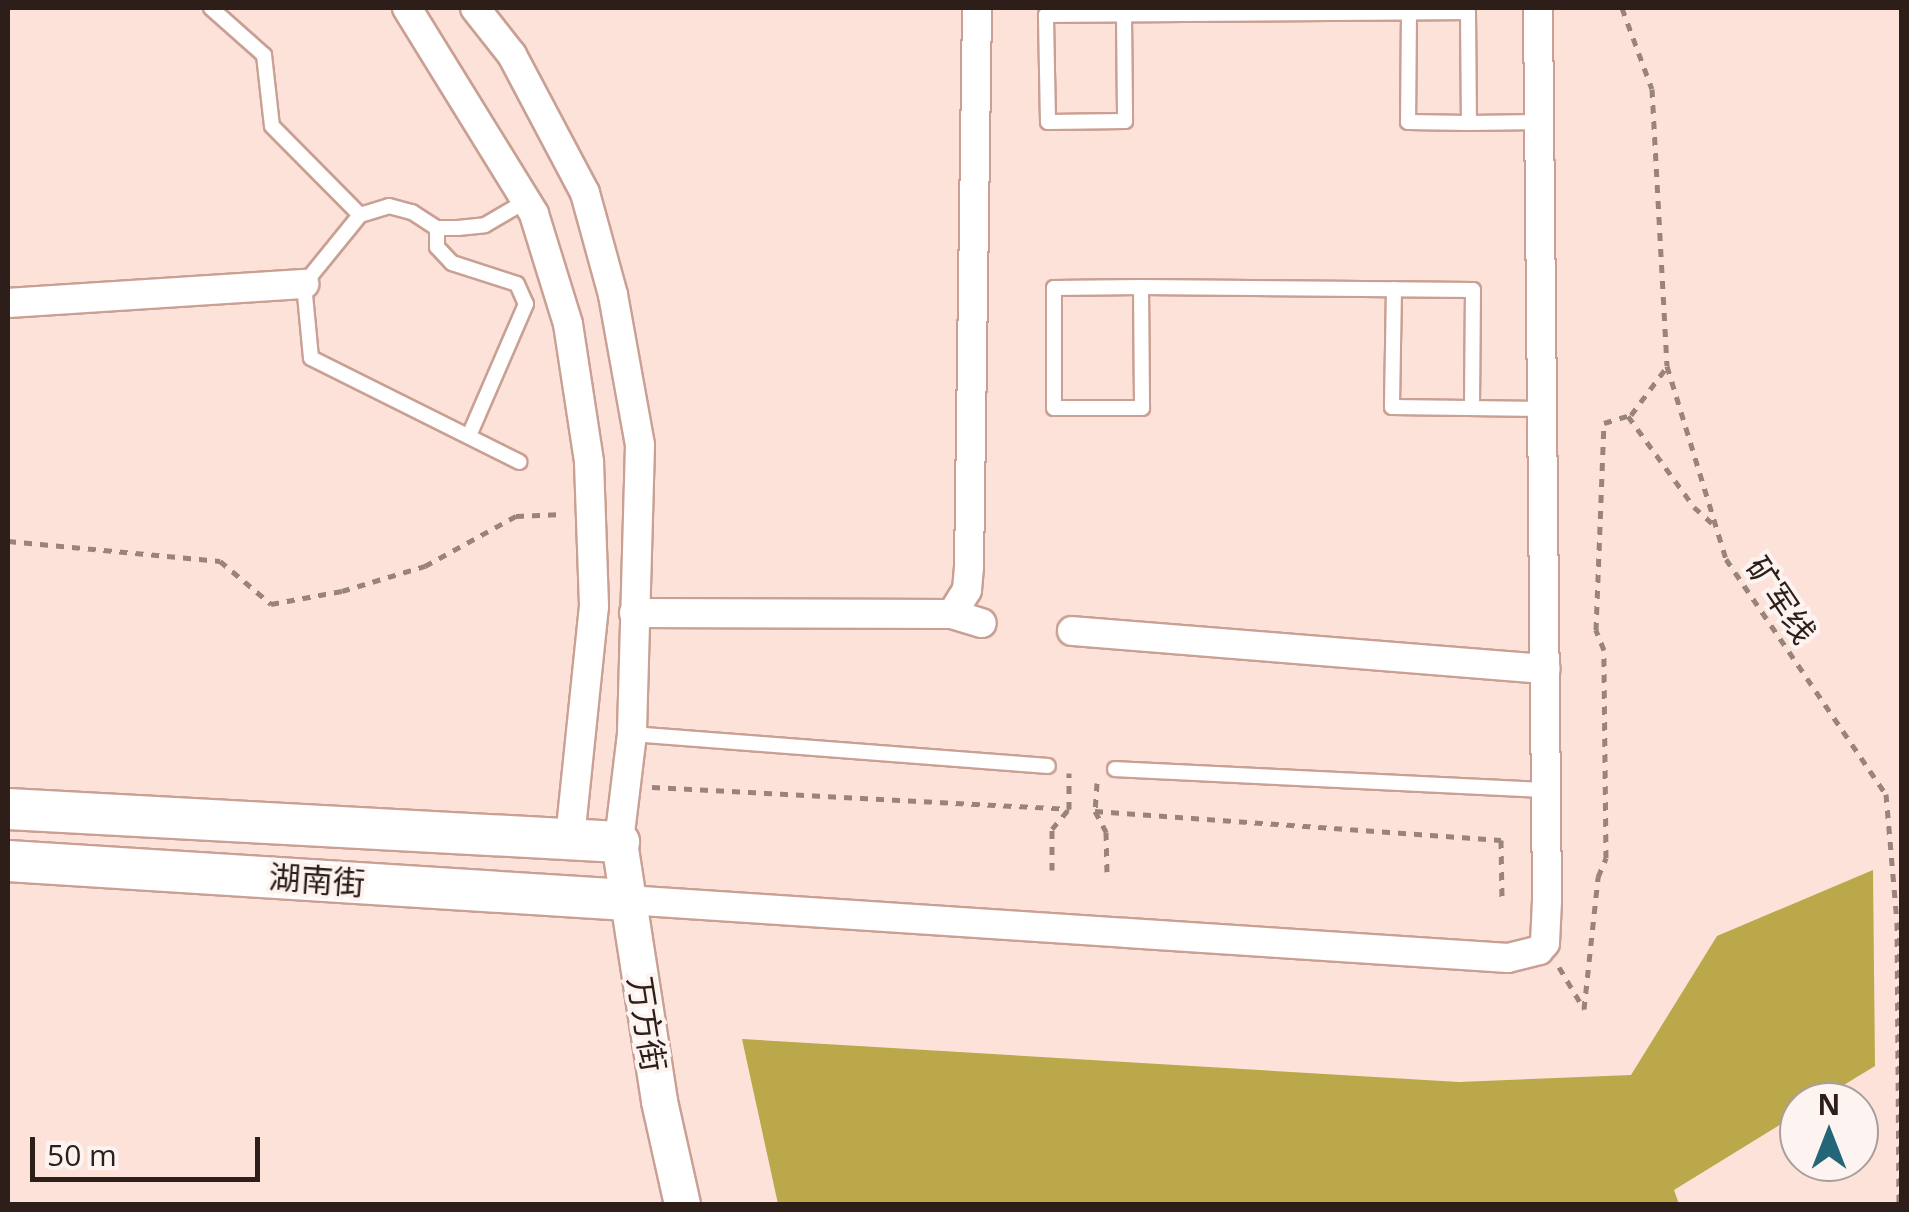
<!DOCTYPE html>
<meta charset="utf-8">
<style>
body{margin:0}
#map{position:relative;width:1909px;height:1212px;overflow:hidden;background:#fde2da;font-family:"Open Sans","Noto Sans SC",sans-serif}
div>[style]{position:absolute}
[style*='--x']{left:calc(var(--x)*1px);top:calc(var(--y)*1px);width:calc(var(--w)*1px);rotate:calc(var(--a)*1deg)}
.forest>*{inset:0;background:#baa84b}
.path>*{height:5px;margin-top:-2.5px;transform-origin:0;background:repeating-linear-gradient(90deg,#99837d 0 8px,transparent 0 16px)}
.roads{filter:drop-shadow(2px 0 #c9a093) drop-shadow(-2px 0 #c9a093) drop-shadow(0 2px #c9a093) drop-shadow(0 -2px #c9a093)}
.service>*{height:14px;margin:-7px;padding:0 7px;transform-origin:7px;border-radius:7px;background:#fff}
.minor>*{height:28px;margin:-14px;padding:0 14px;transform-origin:14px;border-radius:14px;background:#fff}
.tertiary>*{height:35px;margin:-17.5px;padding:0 17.5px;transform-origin:17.5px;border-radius:17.5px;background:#fff}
.secondary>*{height:40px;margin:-20px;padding:0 20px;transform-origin:20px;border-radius:20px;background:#fff}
span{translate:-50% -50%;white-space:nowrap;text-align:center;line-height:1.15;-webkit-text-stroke:8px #fdf4f1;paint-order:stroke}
.street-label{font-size:32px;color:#2e1e19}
.frame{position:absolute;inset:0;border:10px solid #2e1e19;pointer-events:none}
.north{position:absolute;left:1779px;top:1082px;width:100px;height:100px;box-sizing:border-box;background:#fdf4f1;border:2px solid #aa9e9b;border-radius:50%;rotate:0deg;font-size:28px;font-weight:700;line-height:40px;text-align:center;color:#2e1e19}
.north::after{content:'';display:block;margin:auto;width:35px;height:45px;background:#226678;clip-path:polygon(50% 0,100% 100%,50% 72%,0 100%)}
.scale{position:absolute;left:30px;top:1137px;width:230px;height:45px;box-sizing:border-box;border:5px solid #2e1e19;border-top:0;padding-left:12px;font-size:30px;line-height:35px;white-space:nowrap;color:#2e1e19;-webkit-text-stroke:8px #fdf4f1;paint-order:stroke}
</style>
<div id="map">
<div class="forest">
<div style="clip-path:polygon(1873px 870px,1875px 1066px,1816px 1102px,1799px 1102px,1799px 1113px,1674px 1190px,1679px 1204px,778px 1204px,742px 1039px,1459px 1082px,1631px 1075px,1717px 936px)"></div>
</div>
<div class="path">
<div style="--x:1622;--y:8;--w:86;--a:69.7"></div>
<div style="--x:1652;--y:89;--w:277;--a:86.9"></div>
<div style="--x:1667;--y:366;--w:202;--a:73"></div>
<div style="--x:1726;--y:559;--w:284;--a:55.8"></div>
<div style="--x:1886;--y:794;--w:128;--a:85.1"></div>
<div style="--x:1897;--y:922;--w:282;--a:89.6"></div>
<div style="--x:1628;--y:416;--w:112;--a:54"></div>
<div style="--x:1694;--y:507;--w:30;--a:42"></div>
<div style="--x:8;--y:541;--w:213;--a:5.4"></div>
<div style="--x:220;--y:561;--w:67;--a:40.1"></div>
<div style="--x:271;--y:604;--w:72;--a:-10.4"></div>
<div style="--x:342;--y:591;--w:87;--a:-16.8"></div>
<div style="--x:425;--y:566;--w:104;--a:-28.8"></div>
<div style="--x:516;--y:516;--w:47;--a:-2.4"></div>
<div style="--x:1097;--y:783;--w:28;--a:94"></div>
<div style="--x:1095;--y:811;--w:24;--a:62"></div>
<div style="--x:1106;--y:832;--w:40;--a:88.6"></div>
<div style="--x:652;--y:787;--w:418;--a:3"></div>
<div style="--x:1095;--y:811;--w:407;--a:4.1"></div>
<div style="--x:1501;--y:840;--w:57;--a:89"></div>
<div style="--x:1052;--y:870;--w:41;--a:-90"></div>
<div style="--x:1052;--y:829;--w:26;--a:-50"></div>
<div style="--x:1069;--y:809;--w:36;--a:-90"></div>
<div style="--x:1559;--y:967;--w:49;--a:59.2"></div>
<div style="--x:1584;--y:1009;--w:133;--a:-83.9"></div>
<div style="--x:1598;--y:877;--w:21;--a:-67"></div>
<div style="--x:1606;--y:858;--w:208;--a:-90.6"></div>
<div style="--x:1604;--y:650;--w:22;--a:-112"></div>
<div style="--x:1596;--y:630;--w:207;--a:-87.8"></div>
<div style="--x:1604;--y:423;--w:28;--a:-17"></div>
<div style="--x:1631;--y:415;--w:59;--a:-53.3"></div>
</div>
<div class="roads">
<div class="service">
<div style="--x:211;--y:8;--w:71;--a:41.6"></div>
<div style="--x:264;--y:55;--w:71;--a:83.6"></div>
<div style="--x:272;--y:126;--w:125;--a:45.3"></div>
<div style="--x:360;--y:215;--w:89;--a:129.1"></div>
<div style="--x:304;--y:284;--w:74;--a:84.6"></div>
<div style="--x:311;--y:358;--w:233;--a:26.5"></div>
<div style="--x:1409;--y:12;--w:110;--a:90.5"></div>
<div style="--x:1408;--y:122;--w:61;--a:0.9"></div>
<div style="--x:1124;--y:17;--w:104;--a:89.4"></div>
<div style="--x:1125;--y:121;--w:77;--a:179.3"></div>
<div style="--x:1048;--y:122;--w:107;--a:-91.1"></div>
<div style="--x:1046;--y:15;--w:422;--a:-0.4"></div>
<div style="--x:1468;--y:12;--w:111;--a:89.5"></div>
<div style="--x:1469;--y:123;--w:71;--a:-0.8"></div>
<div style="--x:360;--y:215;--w:30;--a:-17"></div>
<div style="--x:389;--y:206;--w:24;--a:15"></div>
<div style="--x:412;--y:212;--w:30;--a:33"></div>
<div style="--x:437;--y:228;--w:21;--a:0"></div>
<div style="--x:458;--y:228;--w:27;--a:-6"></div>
<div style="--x:485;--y:225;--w:48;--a:-30.3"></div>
<div style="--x:437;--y:228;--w:19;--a:90"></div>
<div style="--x:437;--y:247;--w:22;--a:47"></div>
<div style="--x:452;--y:263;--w:68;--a:17.9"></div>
<div style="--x:517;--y:284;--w:22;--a:66"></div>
<div style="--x:526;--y:304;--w:144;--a:113.4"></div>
<div style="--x:1141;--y:287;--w:121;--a:89.5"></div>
<div style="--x:1142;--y:408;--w:88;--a:180"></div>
<div style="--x:1054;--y:408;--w:120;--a:-90"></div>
<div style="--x:1054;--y:288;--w:87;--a:-0.7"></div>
<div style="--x:1141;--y:287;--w:332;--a:0.5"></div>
<div style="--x:1473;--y:290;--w:117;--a:90.5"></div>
<div style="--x:1394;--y:289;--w:118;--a:91"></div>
<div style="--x:1392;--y:407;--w:151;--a:0.8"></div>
<div style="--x:632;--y:734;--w:417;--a:4.4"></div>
<div style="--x:1115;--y:769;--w:432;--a:2.8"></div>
</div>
<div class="minor">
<div style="--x:407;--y:8;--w:242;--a:58.3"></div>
<div style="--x:534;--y:214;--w:115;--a:72.8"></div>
<div style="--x:568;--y:324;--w:140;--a:81.3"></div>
<div style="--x:589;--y:462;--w:144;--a:88"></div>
<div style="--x:594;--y:606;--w:235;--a:95.9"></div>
<div style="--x:475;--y:8;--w:60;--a:51.8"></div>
<div style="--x:512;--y:55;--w:156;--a:62.1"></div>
<div style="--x:585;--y:193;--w:106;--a:74.6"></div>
<div style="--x:613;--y:295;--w:152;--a:79.8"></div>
<div style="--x:640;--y:445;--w:289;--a:91.6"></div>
<div style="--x:632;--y:734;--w:109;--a:96.9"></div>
<div style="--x:8;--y:303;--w:297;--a:-3.7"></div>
<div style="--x:634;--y:613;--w:318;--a:0.2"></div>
<div style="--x:952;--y:614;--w:31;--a:17"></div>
<div style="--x:952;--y:614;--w:28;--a:-58"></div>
<div style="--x:967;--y:590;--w:24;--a:-85"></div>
<div style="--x:969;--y:566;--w:558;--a:-89.18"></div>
<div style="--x:1072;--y:631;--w:475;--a:4.6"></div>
<div style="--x:627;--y:900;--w:883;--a:3.77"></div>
<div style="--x:1508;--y:958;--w:32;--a:-14"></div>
<div style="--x:1539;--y:950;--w:9;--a:-49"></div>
<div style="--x:1545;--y:943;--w:43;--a:-87.3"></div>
<div style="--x:1547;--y:900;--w:892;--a:-90.58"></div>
</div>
<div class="tertiary">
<div style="--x:619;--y:842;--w:262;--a:81.2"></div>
<div style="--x:659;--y:1101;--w:106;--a:77.4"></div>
</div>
<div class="secondary">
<div style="--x:8;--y:809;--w:612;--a:3.09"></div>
<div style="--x:8;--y:861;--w:620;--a:3.61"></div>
</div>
</div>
<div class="street-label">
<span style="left:1781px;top:600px;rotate:56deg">矿军线</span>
<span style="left:317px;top:880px;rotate:4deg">湖南街</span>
<span style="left:647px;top:1024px;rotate:81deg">万方街</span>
</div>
<div class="frame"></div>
<div class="north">N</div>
<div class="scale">50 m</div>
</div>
